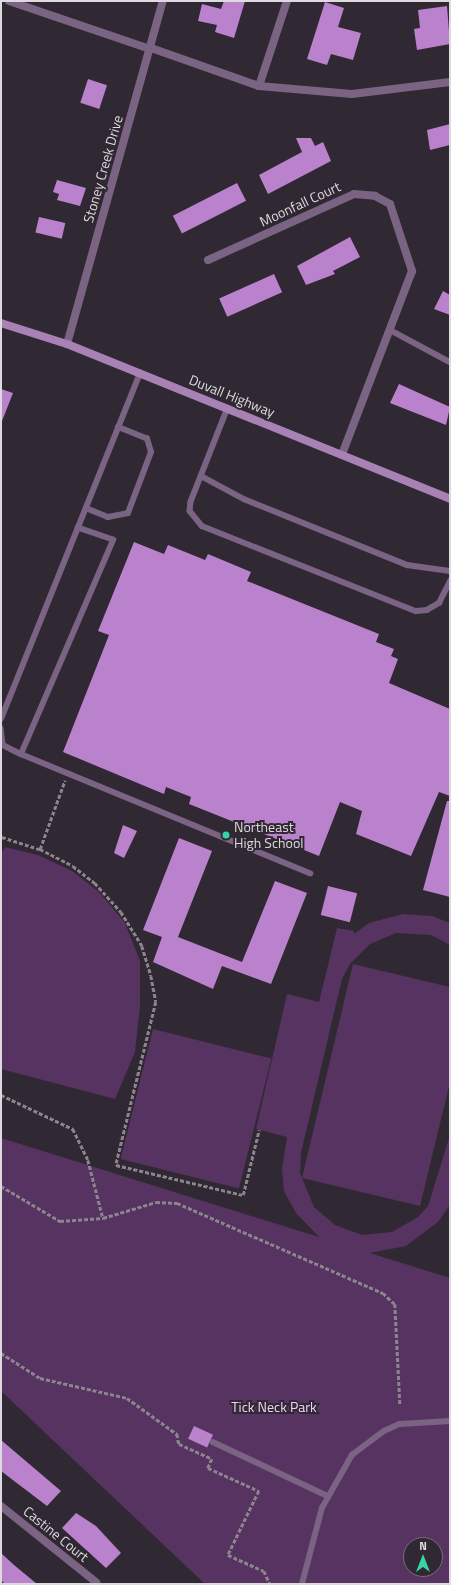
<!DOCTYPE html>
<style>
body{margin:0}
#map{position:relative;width:451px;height:1585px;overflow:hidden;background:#302832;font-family:"Titillium Web",sans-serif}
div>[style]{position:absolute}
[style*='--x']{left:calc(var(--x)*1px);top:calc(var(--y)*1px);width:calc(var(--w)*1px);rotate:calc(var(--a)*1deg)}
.green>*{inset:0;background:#563360;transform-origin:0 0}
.building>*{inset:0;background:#ba81cc;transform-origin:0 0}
.path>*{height:2.5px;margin-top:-1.25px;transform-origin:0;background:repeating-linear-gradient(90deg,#8c858d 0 4px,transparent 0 6px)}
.lane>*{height:5.5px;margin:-2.75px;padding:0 2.75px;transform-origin:2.75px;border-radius:2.75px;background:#7b6383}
.street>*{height:8px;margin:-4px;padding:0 4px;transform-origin:4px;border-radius:4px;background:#7b6383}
.secondary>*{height:8px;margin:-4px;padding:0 4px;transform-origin:4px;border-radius:4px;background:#a882b4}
.dots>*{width:11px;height:11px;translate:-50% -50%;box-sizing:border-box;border:2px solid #302832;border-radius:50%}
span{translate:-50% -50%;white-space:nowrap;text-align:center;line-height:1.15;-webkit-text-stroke:4px #302832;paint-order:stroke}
.street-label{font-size:14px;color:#dfdae0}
.poi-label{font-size:14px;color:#dfdae0}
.left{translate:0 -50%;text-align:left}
.park-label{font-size:14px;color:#f1d3fa}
.frame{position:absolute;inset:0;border:2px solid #dfdae0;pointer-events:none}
.north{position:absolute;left:403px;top:1537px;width:40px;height:40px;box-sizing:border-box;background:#302832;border:1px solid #766f78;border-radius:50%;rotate:0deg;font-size:11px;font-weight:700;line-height:16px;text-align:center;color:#dfdae0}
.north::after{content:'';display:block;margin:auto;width:14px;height:18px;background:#38d4a6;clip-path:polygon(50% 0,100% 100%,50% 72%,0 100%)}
</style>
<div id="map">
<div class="green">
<div style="clip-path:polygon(5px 847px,38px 855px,72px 871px,99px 892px,125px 923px,140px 961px,140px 1006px,135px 1052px,115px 1099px,1px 1069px,1px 854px)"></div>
<div style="clip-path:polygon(evenodd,403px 914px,432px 916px,450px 923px,450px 945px,431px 935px,396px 933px,370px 944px,350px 964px,342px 979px,301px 1153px,300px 1173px,314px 1207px,335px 1225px,362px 1235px,392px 1232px,418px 1217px,428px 1206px,450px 1135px,450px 1205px,438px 1222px,406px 1246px,370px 1253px,450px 1278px,450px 1584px,205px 1584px,1px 1391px,1px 1138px,319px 1237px,296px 1213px,284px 1191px,282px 1169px,287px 1137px,256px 1129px,287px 994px,319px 1002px,337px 928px,354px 931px,354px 934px,369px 923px,403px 914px,411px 1545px,435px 1545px,435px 1569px,411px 1569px,411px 1545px)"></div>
<div style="clip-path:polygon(353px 964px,450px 987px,450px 1082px,420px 1206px,302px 1178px)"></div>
<div style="left:153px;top:1029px;width:122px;height:134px;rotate:14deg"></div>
</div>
<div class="building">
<div style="clip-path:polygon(224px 1px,245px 1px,234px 38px,215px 32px,217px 25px,198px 21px,202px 4px,221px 9px)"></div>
<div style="clip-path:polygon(325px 2px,344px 8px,338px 27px,361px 33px,353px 60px,331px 54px,327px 65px,307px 59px)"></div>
<div style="clip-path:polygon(447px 6px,450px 44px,417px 50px,414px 29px,420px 28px,418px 10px)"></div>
<div style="left:88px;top:79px;width:20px;height:25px;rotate:18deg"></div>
<div style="clip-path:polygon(450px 124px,450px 145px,430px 150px,427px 130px)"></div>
<div style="clip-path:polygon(296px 138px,311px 138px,315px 146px,323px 142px,331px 161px,268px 194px,259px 175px,302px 152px)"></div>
<div style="clip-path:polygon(57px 180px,86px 188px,80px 206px,57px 200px,59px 194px,53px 192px)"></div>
<div style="left:237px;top:183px;width:20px;height:72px;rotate:63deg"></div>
<div style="left:39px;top:217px;width:27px;height:16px;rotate:13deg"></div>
<div style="clip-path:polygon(350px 237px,360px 257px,333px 271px,335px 274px,306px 285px,297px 266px)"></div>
<div style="left:274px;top:274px;width:20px;height:60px;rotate:66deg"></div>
<div style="clip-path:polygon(443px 291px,450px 295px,450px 315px,434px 309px)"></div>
<div style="clip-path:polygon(399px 384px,450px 407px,446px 425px,390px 403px)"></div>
<div style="clip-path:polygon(1px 389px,13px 393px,2px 421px,1px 421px)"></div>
<div style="clip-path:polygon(134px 542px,164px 554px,168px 545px,205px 560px,208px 554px,251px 572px,247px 581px,379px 634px,376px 642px,394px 649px,391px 656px,398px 659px,389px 683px,450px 709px,450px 796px,439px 792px,411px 856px,356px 834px,362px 811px,340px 802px,319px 856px,189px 804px,191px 797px,166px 787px,164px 794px,63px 752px,109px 635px,98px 631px)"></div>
<div style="clip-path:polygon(447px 801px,450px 801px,450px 897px,423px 890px)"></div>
<div style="clip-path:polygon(123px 825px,137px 831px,124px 858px,114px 853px)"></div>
<div style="clip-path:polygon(179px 838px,212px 851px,178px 937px,242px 962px,275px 881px,307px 893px,271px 984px,222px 966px,213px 989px,153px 962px,162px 937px,143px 930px)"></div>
<div style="left:328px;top:886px;width:30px;height:30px;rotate:14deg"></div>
<div style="left:194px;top:1426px;width:21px;height:14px;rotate:25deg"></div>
<div style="clip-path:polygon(1px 1440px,61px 1491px,47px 1506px,1px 1471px)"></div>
<div style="clip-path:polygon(76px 1513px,96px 1526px,121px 1553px,106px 1568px,62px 1528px)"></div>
<div style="clip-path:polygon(1px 1553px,14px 1565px,37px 1584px,5px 1584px,1px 1580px)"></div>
</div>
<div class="path">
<div style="--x:2;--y:837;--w:40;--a:18"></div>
<div style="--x:40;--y:849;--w:73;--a:-70.1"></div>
<div style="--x:40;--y:849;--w:37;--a:27"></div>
<div style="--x:73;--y:866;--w:28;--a:38"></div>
<div style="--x:95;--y:883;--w:39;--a:48"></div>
<div style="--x:121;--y:912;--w:40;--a:58"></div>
<div style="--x:142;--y:946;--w:31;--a:73"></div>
<div style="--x:151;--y:976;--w:26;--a:79"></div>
<div style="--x:156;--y:1002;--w:168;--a:103.8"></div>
<div style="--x:116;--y:1165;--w:130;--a:13.3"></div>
<div style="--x:243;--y:1195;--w:67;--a:-76.2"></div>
<div style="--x:1;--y:1095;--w:80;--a:25.3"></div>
<div style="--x:73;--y:1129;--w:34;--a:64"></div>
<div style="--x:88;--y:1160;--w:60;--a:75.5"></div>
<div style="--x:1;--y:1186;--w:69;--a:30.7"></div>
<div style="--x:60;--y:1221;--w:43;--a:-4"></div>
<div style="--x:103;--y:1218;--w:55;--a:-16.8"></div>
<div style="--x:156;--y:1202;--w:21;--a:3"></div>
<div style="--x:177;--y:1203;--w:225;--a:23.6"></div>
<div style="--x:383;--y:1293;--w:16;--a:43"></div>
<div style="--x:395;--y:1304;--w:100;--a:87.1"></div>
<div style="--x:1;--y:1353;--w:46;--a:32.7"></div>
<div style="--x:40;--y:1378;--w:89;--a:12.9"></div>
<div style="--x:127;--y:1398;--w:62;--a:35.8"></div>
<div style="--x:177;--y:1434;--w:10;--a:79"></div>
<div style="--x:179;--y:1444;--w:36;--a:24"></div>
<div style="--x:212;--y:1459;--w:10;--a:114"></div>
<div style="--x:208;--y:1468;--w:56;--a:24.3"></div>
<div style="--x:259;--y:1491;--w:71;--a:115.8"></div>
<div style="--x:228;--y:1555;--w:39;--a:24"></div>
<div style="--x:264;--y:1571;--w:14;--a:65"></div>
</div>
<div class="lane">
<div style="--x:390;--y:330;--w:68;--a:28.1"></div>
<div style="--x:228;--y:408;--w:101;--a:111.5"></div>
<div style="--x:191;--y:502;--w:9;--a:96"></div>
<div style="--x:190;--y:511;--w:19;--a:51"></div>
<div style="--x:202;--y:526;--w:230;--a:21.7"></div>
<div style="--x:416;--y:611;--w:11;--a:-5"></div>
<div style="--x:427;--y:610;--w:14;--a:-30"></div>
<div style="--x:439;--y:603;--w:25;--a:-63"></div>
<div style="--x:201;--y:476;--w:49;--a:28.1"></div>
<div style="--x:244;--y:499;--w:176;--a:22"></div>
<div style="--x:407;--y:565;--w:43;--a:7.9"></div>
<div style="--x:86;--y:508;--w:24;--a:22"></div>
<div style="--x:108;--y:517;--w:20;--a:-11"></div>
<div style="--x:128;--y:513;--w:65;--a:-69.3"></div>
<div style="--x:151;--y:452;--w:14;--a:-107"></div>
<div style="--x:147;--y:439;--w:31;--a:-158"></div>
<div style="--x:1;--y:719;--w:373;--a:-68.1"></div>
<div style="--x:1;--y:728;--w:17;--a:83"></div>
<div style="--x:3;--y:745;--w:20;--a:27"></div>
<div style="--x:21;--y:754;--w:233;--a:-66.7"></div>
<div style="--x:113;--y:540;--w:37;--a:-161"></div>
<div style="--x:21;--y:754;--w:313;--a:22.4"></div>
<div style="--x:213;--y:1442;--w:127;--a:25.2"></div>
<div style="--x:302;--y:1584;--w:79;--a:-75.3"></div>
<div style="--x:322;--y:1508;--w:61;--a:-60.5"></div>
<div style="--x:352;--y:1455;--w:40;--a:-37"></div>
<div style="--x:384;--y:1431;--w:17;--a:-24"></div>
<div style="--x:400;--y:1424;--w:50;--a:-3.4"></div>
</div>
<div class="street">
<div style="--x:9;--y:1;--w:149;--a:18.8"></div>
<div style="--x:151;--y:48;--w:114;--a:19.4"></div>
<div style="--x:259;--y:86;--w:93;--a:4.9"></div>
<div style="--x:352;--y:94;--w:99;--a:-7"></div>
<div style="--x:259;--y:86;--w:89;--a:-71.8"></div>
<div style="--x:208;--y:260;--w:160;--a:-24.3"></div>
<div style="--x:354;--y:194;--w:21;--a:5"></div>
<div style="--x:375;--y:196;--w:17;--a:28"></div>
<div style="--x:390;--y:204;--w:71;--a:71.8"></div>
<div style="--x:412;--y:271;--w:196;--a:110.9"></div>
<div style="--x:67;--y:344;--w:356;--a:-74.4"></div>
<div style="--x:1;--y:1506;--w:122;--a:38.7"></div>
</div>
<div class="secondary">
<div style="--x:1;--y:323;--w:69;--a:17.7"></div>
<div style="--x:67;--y:344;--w:413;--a:22"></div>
</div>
<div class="dots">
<div style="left:226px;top:835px;background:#38d4a6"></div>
</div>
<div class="street-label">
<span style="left:103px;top:169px;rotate:-74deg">Stoney Creek Drive</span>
<span style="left:300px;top:204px;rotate:-25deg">Moonfall Court</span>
<span style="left:232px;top:396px;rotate:22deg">Duvall Highway</span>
<span style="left:56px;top:1534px;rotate:39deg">Castine Court</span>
</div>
<div class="poi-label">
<span class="left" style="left:234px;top:835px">Northeast<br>High School</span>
</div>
<div class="park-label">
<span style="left:274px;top:1407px">Tick Neck Park</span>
</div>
<div class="frame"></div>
<div class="north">N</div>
</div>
